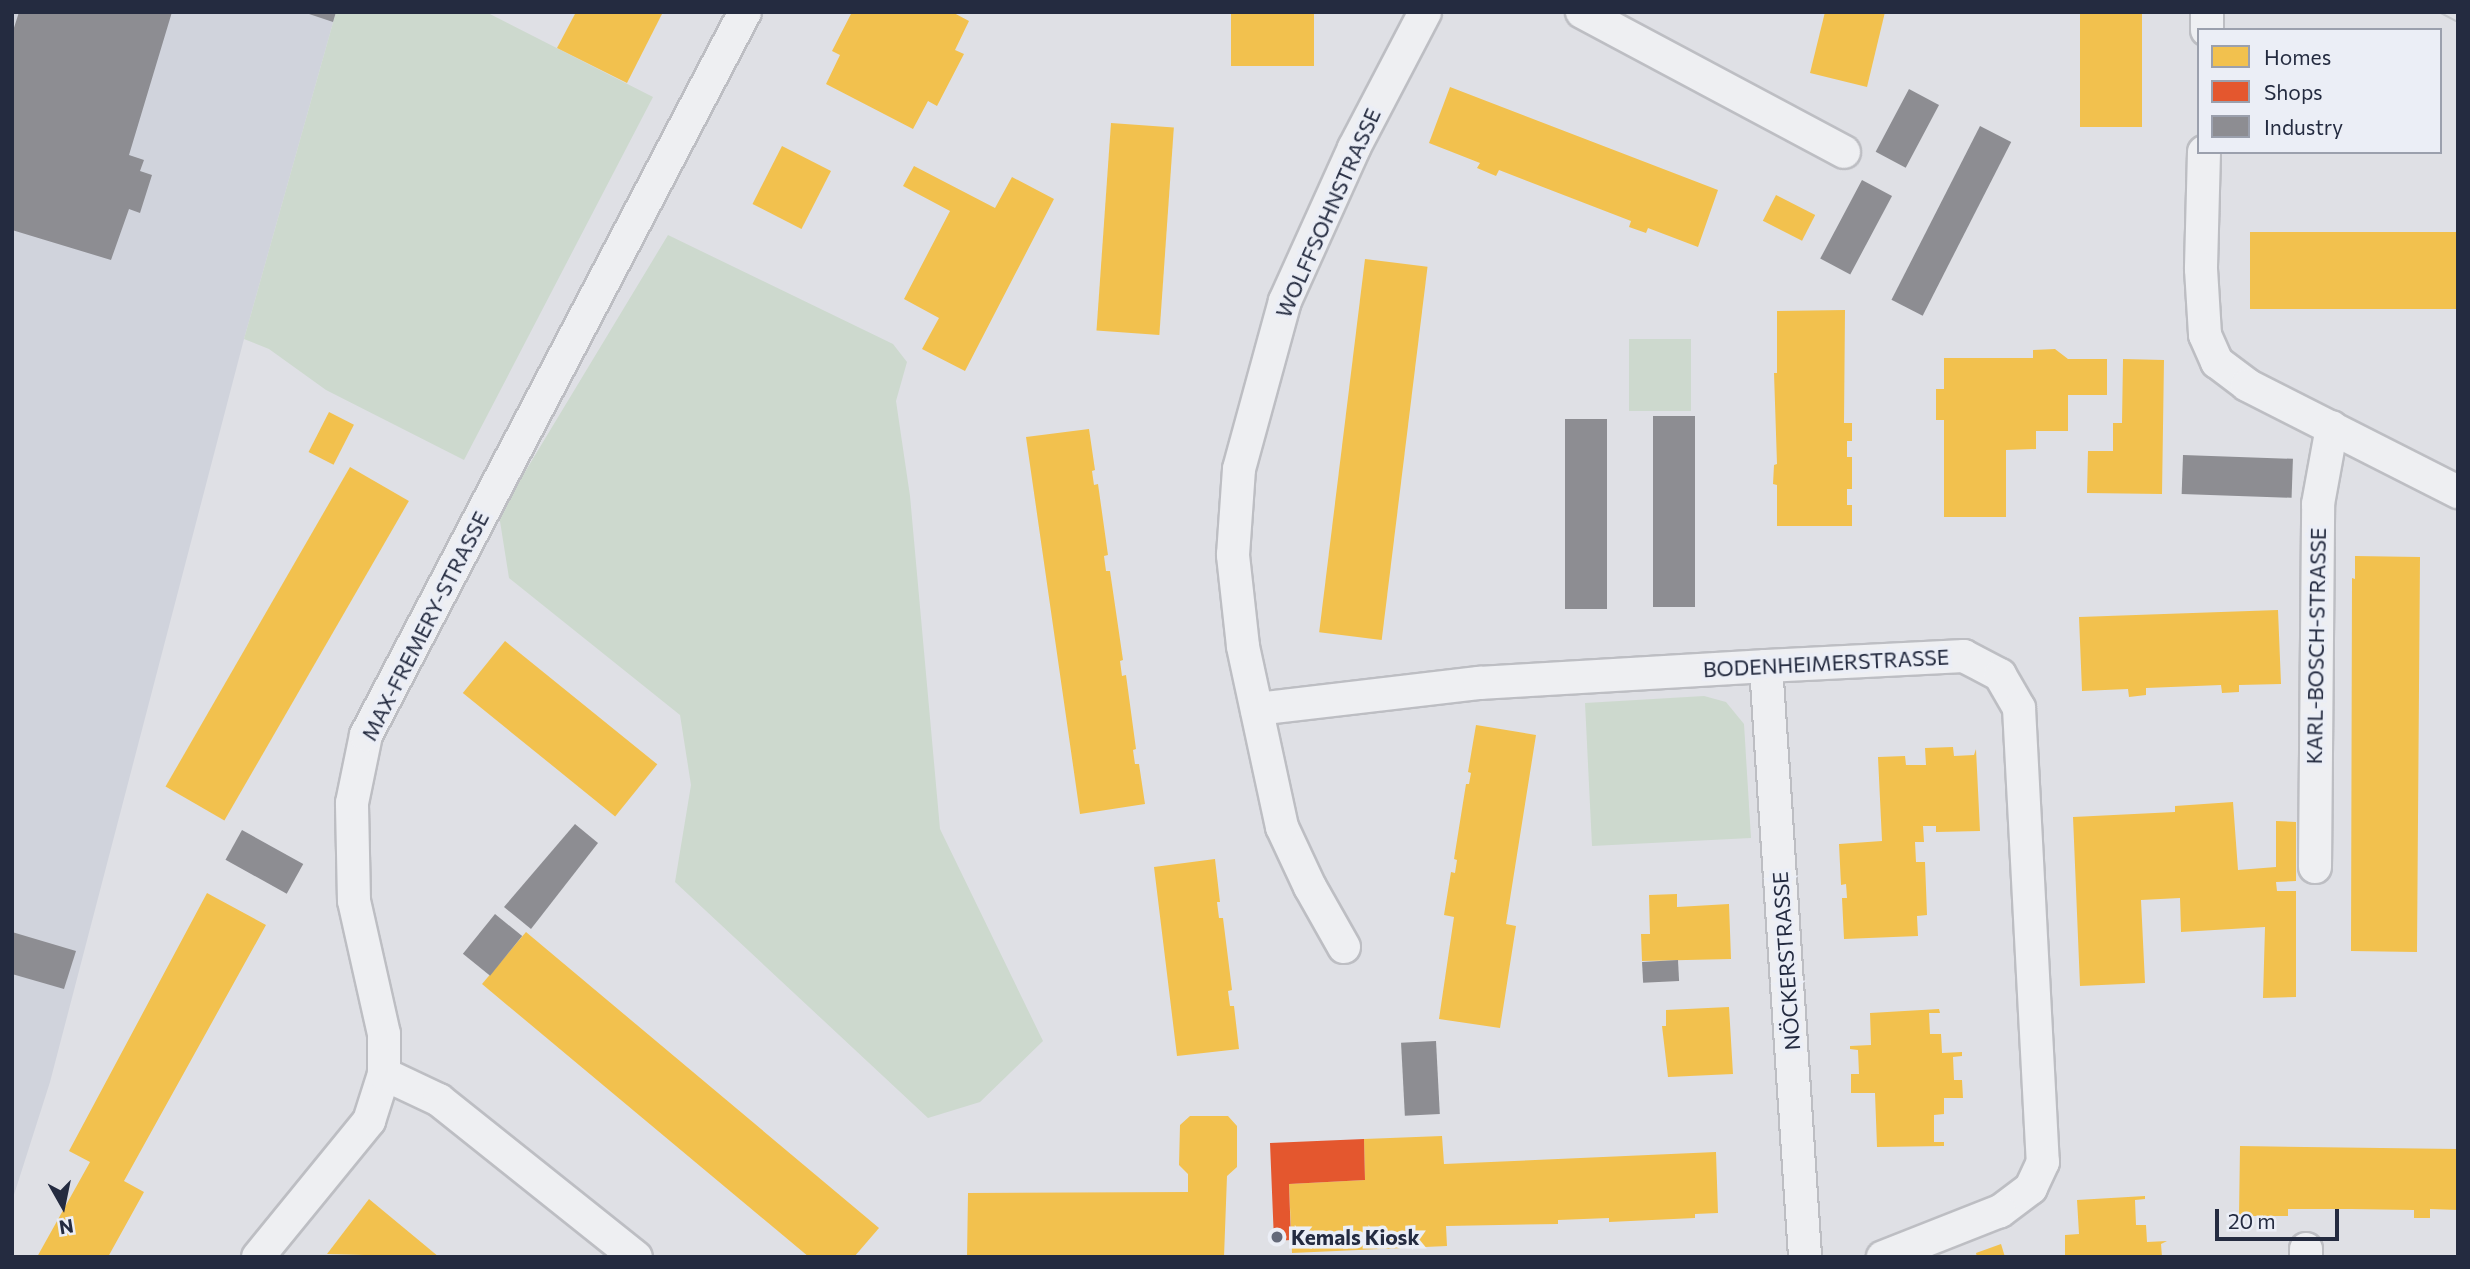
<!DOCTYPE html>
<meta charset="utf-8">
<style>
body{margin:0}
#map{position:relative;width:2470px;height:1269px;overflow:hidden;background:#dfe0e5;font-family:Commissioner,sans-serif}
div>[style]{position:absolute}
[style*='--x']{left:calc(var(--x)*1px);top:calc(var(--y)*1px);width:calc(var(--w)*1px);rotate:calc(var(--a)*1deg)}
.built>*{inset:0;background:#d0d3dc}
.green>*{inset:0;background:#cdd9ce;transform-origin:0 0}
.homes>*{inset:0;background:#f2c14e;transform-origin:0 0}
.shops>*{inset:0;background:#e4572e}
.industry>*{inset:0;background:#8d8d92;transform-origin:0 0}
.roads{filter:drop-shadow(2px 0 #bdbec3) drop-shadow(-2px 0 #bdbec3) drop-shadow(0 2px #bdbec3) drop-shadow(0 -2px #bdbec3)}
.minor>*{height:32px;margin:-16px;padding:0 16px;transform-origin:16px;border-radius:16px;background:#eeeff2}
.tram>*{height:2px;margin:-1px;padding:0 1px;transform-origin:1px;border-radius:1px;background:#c7c9cd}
.dots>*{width:19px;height:19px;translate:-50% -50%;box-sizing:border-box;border:4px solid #ebeef6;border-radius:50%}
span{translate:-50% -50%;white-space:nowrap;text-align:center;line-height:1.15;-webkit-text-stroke:7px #ebeef6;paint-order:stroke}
.street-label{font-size:21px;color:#242b40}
.poi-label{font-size:21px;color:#242b40;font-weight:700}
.left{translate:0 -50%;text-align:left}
.frame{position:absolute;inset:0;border:14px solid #242b40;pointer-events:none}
.legend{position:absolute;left:2197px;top:28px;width:245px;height:126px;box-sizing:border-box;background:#ebeef6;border:2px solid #9ba0ad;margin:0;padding:9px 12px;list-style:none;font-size:21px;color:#242b40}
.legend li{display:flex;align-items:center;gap:14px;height:35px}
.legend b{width:35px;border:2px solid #9ba0ad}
.north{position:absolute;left:28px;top:1171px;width:70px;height:70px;-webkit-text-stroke:5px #ebeef6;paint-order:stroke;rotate:171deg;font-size:19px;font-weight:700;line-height:28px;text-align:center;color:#242b40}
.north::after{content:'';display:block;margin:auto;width:24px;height:32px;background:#242b40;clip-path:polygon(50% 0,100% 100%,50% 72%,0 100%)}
.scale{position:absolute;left:2215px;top:1209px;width:124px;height:32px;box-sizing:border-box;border:4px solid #242b40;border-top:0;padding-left:9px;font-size:21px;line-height:24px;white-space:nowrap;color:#242b40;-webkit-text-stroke:5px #ebeef6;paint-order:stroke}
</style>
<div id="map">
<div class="built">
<div style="clip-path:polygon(12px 12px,336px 12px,244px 339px,50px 1082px,12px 1201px)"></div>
</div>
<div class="green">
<div style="clip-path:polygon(336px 12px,486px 12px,653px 97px,464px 460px,326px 390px,269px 349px,244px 339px)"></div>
<div style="clip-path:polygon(668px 235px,893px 344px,907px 362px,896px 401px,910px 496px,940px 829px,1043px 1041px,980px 1102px,928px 1118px,675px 882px,691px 785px,680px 715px,509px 578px,499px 515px)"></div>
<div style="left:1629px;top:339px;width:62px;height:72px"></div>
<div style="clip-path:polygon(1704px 696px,1726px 702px,1744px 724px,1751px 838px,1592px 846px,1585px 703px)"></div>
</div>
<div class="homes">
<div style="clip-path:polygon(576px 12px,663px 12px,627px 83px,557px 48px)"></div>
<div style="clip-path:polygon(852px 12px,952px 12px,969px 21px,955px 50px,964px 54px,937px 106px,928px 101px,913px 129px,826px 84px,840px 55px,832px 51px)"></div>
<div style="left:1231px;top:12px;width:83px;height:54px"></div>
<div style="clip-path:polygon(1825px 12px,1885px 12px,1867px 87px,1810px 73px)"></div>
<div style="left:2080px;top:12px;width:62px;height:115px"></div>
<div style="clip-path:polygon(1450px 87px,1718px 190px,1698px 247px,1648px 228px,1646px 233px,1629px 227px,1631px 221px,1499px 170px,1496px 176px,1477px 168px,1480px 163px,1429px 143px)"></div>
<div style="left:1111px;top:123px;width:63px;height:208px;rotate:4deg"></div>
<div style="left:782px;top:146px;width:55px;height:65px;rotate:27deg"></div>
<div style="clip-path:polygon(914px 166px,995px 208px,1012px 177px,1054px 199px,965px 371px,922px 349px,939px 318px,904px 299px,950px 211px,903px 186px)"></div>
<div style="left:1776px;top:195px;width:44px;height:29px;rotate:27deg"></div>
<div style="left:2250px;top:232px;width:208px;height:77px"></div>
<div style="left:1365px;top:259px;width:63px;height:376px;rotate:7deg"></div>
<div style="clip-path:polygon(1845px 310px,1844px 423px,1852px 423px,1852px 441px,1847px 441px,1847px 457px,1852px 457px,1852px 489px,1847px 489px,1847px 505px,1852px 505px,1852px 526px,1777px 526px,1777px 485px,1773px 484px,1774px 465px,1777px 464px,1774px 373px,1777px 373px,1777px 311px)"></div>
<div style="clip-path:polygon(2055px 349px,2068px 359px,2107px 359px,2107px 395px,2068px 395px,2068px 431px,2036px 431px,2036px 449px,2006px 450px,2006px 517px,1944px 517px,1944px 420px,1936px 420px,1936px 389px,1944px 389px,1944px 358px,2033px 358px,2033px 350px)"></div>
<div style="clip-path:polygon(2123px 359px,2164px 360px,2162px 494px,2087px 493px,2088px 451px,2113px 451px,2113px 423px,2122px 423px)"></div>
<div style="left:329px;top:412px;width:28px;height:45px;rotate:27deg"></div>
<div style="clip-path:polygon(1089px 429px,1095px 470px,1092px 471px,1094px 485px,1098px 484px,1108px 555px,1104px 556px,1106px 571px,1110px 571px,1123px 660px,1120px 661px,1122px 676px,1126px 675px,1136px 749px,1133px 750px,1135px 764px,1139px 764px,1145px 804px,1080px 814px,1026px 437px)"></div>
<div style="left:350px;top:467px;width:68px;height:369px;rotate:30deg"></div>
<div style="clip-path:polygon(2355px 556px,2420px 557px,2417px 952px,2351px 951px,2352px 578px,2355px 579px)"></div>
<div style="clip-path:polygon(2278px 610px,2281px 684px,2239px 685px,2239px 692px,2222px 693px,2221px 685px,2146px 688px,2146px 695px,2129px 697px,2128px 689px,2082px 691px,2079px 617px)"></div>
<div style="left:505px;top:641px;width:196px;height:67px;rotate:39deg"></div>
<div style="clip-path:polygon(1476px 725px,1536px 735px,1506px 924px,1516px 926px,1500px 1028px,1439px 1019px,1454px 917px,1444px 915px,1451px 872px,1455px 873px,1457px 860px,1454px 859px,1466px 784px,1469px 784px,1471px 773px,1468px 772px)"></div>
<div style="clip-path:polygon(1953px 747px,1954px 756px,1974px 755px,1976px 749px,1980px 831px,1936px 832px,1936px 826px,1923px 826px,1924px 842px,1915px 842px,1916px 862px,1925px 862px,1927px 915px,1917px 916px,1918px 936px,1844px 939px,1842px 898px,1847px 898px,1846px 884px,1841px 885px,1839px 844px,1882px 841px,1878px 757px,1905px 756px,1906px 765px,1926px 765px,1925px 748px)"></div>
<div style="clip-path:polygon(2233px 802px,2238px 870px,2276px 867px,2276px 821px,2296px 822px,2296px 881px,2276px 882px,2277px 891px,2296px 891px,2296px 997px,2263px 998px,2265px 927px,2181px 932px,2180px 898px,2141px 900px,2145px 983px,2080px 986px,2073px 817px,2175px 812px,2175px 806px)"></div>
<div style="clip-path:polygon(1215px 859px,1220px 902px,1217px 902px,1219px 918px,1223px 918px,1232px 990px,1228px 991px,1230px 1006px,1234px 1006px,1239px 1049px,1177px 1056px,1154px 867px)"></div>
<div style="clip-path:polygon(207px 893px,266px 925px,124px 1181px,144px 1192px,108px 1257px,37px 1257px,90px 1162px,69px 1151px)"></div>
<div style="clip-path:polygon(1677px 894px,1677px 907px,1729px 904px,1731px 959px,1642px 961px,1641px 934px,1650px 934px,1649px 895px)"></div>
<div style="clip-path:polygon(526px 932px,879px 1228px,854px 1257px,809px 1257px,482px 984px)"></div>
<div style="clip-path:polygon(1729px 1007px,1733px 1074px,1668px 1077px,1662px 1026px,1666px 1026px,1666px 1010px)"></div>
<div style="clip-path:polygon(1939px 1009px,1940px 1013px,1929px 1013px,1930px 1034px,1941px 1034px,1942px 1053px,1962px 1052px,1962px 1056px,1953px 1057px,1954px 1080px,1962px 1080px,1963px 1098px,1944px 1098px,1944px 1114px,1934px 1115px,1934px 1142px,1944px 1142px,1944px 1146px,1877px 1147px,1875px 1093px,1851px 1093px,1851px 1074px,1859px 1074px,1858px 1050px,1850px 1049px,1850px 1046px,1871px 1045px,1870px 1013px)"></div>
<div style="clip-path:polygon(1190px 1116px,1228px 1116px,1237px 1126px,1237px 1167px,1227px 1176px,1224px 1257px,967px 1257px,968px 1193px,1188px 1192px,1188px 1174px,1179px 1165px,1180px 1125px)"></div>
<div style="clip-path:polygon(1442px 1136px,1444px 1164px,1716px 1152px,1718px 1213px,1695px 1214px,1695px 1218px,1609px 1222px,1609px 1218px,1558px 1220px,1558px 1224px,1446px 1226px,1447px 1246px,1292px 1253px,1289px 1184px,1365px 1180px,1364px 1139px)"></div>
<div style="clip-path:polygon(2240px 1146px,2458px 1149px,2458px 1210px,2430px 1209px,2430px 1218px,2414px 1218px,2414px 1210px,2351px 1209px,2288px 1209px,2288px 1216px,2239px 1216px)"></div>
<div style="clip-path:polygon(2145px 1196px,2145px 1199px,2135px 1200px,2136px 1225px,2146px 1225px,2147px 1242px,2167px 1241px,2161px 1244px,2162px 1257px,2065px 1257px,2065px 1235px,2079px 1234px,2077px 1200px)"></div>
<div style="clip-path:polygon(369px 1199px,439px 1257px,327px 1254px)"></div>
<div style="clip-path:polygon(2001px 1244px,2005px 1257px,1977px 1257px,1976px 1253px)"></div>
</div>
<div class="shops">
<div style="clip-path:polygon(1364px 1139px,1365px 1180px,1289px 1184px,1291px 1240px,1274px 1241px,1270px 1143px)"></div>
</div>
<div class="industry">
<div style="clip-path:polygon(19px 12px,172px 12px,129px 155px,144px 160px,140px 171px,152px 175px,140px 213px,129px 209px,111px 260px,12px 230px,12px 34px)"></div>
<div style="clip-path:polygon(303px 12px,336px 12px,333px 22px)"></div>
<div style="left:1909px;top:89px;width:34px;height:71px;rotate:28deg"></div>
<div style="left:1980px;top:126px;width:35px;height:195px;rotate:27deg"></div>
<div style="left:1862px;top:180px;width:34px;height:89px;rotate:28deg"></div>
<div style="left:1695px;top:416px;width:191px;height:42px;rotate:90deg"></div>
<div style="left:1565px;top:419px;width:42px;height:190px"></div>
<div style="left:2183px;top:455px;width:110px;height:39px;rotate:2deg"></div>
<div style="clip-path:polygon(575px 824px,598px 843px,531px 929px,504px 907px)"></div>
<div style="left:242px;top:830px;width:70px;height:34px;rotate:29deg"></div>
<div style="left:495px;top:914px;width:35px;height:51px;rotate:39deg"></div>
<div style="clip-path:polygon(12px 932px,76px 951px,64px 989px,12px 974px)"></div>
<div style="left:1678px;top:960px;width:21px;height:36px;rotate:87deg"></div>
<div style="left:1436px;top:1041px;width:73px;height:35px;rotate:87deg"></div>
</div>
<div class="roads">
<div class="minor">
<div style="--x:1582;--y:12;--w:297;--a:28.1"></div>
<div style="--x:2207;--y:30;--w:18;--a:-90"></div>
<div style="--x:2204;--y:152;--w:117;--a:91.5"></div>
<div style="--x:2201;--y:269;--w:66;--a:86.5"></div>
<div style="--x:2205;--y:335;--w:30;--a:66"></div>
<div style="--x:2217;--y:362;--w:38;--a:37"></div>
<div style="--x:2247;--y:385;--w:237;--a:26.9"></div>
<div style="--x:1766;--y:666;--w:592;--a:86.22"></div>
<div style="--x:1257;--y:709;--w:224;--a:-6.7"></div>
<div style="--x:1479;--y:683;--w:288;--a:-3.4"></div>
<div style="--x:1766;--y:666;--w:198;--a:-2.9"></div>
<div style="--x:1964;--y:656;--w:41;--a:27.8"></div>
<div style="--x:2000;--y:675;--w:38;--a:60"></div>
<div style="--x:2019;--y:708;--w:455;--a:87"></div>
<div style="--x:2043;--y:1162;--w:29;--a:115"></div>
<div style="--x:2031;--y:1188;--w:39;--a:143"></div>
<div style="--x:2000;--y:1211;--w:126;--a:158.5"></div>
<div style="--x:2315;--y:867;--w:363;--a:-89.5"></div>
<div style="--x:2318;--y:504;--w:78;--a:-79.7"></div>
<div style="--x:1344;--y:947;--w:69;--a:-119.5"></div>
<div style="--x:1310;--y:887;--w:66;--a:-115"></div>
<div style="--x:1282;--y:827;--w:185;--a:-102.2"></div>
<div style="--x:1243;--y:646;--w:92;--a:-96.3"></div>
<div style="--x:1233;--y:555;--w:86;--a:-86"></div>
<div style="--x:1239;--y:469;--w:174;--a:-74.7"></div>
<div style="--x:1285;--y:301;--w:168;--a:-65.7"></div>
<div style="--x:1354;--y:148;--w:153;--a:-62.4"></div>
<div style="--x:384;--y:1074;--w:61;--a:25.3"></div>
<div style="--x:439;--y:1100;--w:252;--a:38.6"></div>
<div style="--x:258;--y:1257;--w:176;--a:-50.8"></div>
<div style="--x:369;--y:1121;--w:49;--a:-72.3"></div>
<div style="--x:384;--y:1074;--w:40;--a:-90"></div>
<div style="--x:384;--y:1034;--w:136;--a:-102.7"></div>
<div style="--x:354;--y:901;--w:98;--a:-91.2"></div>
<div style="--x:352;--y:803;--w:69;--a:-78.4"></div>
<div style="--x:366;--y:735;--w:816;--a:-62.34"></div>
<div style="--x:2306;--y:1257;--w:8;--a:-90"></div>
</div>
</div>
<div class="tram">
<div style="--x:2439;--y:12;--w:21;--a:28"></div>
</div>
<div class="dots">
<div style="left:1277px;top:1237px;background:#656a7a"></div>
</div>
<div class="street-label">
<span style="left:1328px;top:213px;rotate:-66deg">WOLFFSOHNSTRASSE</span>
<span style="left:425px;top:626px;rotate:-63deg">MAX-FREMERY-STRASSE</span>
<span style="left:2316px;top:646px;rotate:-89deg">KARL-BOSCH-STRASSE</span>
<span style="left:1826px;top:663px;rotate:-3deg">BODENHEIMERSTRASSE</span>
<span style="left:1786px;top:961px;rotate:-94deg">NÖCKERSTRASSE</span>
</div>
<div class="poi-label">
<span class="left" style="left:1291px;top:1237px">Kemals Kiosk</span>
</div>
<div class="frame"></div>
<ul class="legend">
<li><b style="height:19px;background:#f2c14e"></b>Homes</li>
<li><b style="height:19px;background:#e4572e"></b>Shops</li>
<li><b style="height:19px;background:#8d8d92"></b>Industry</li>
</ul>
<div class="north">N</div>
<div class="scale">20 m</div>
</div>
